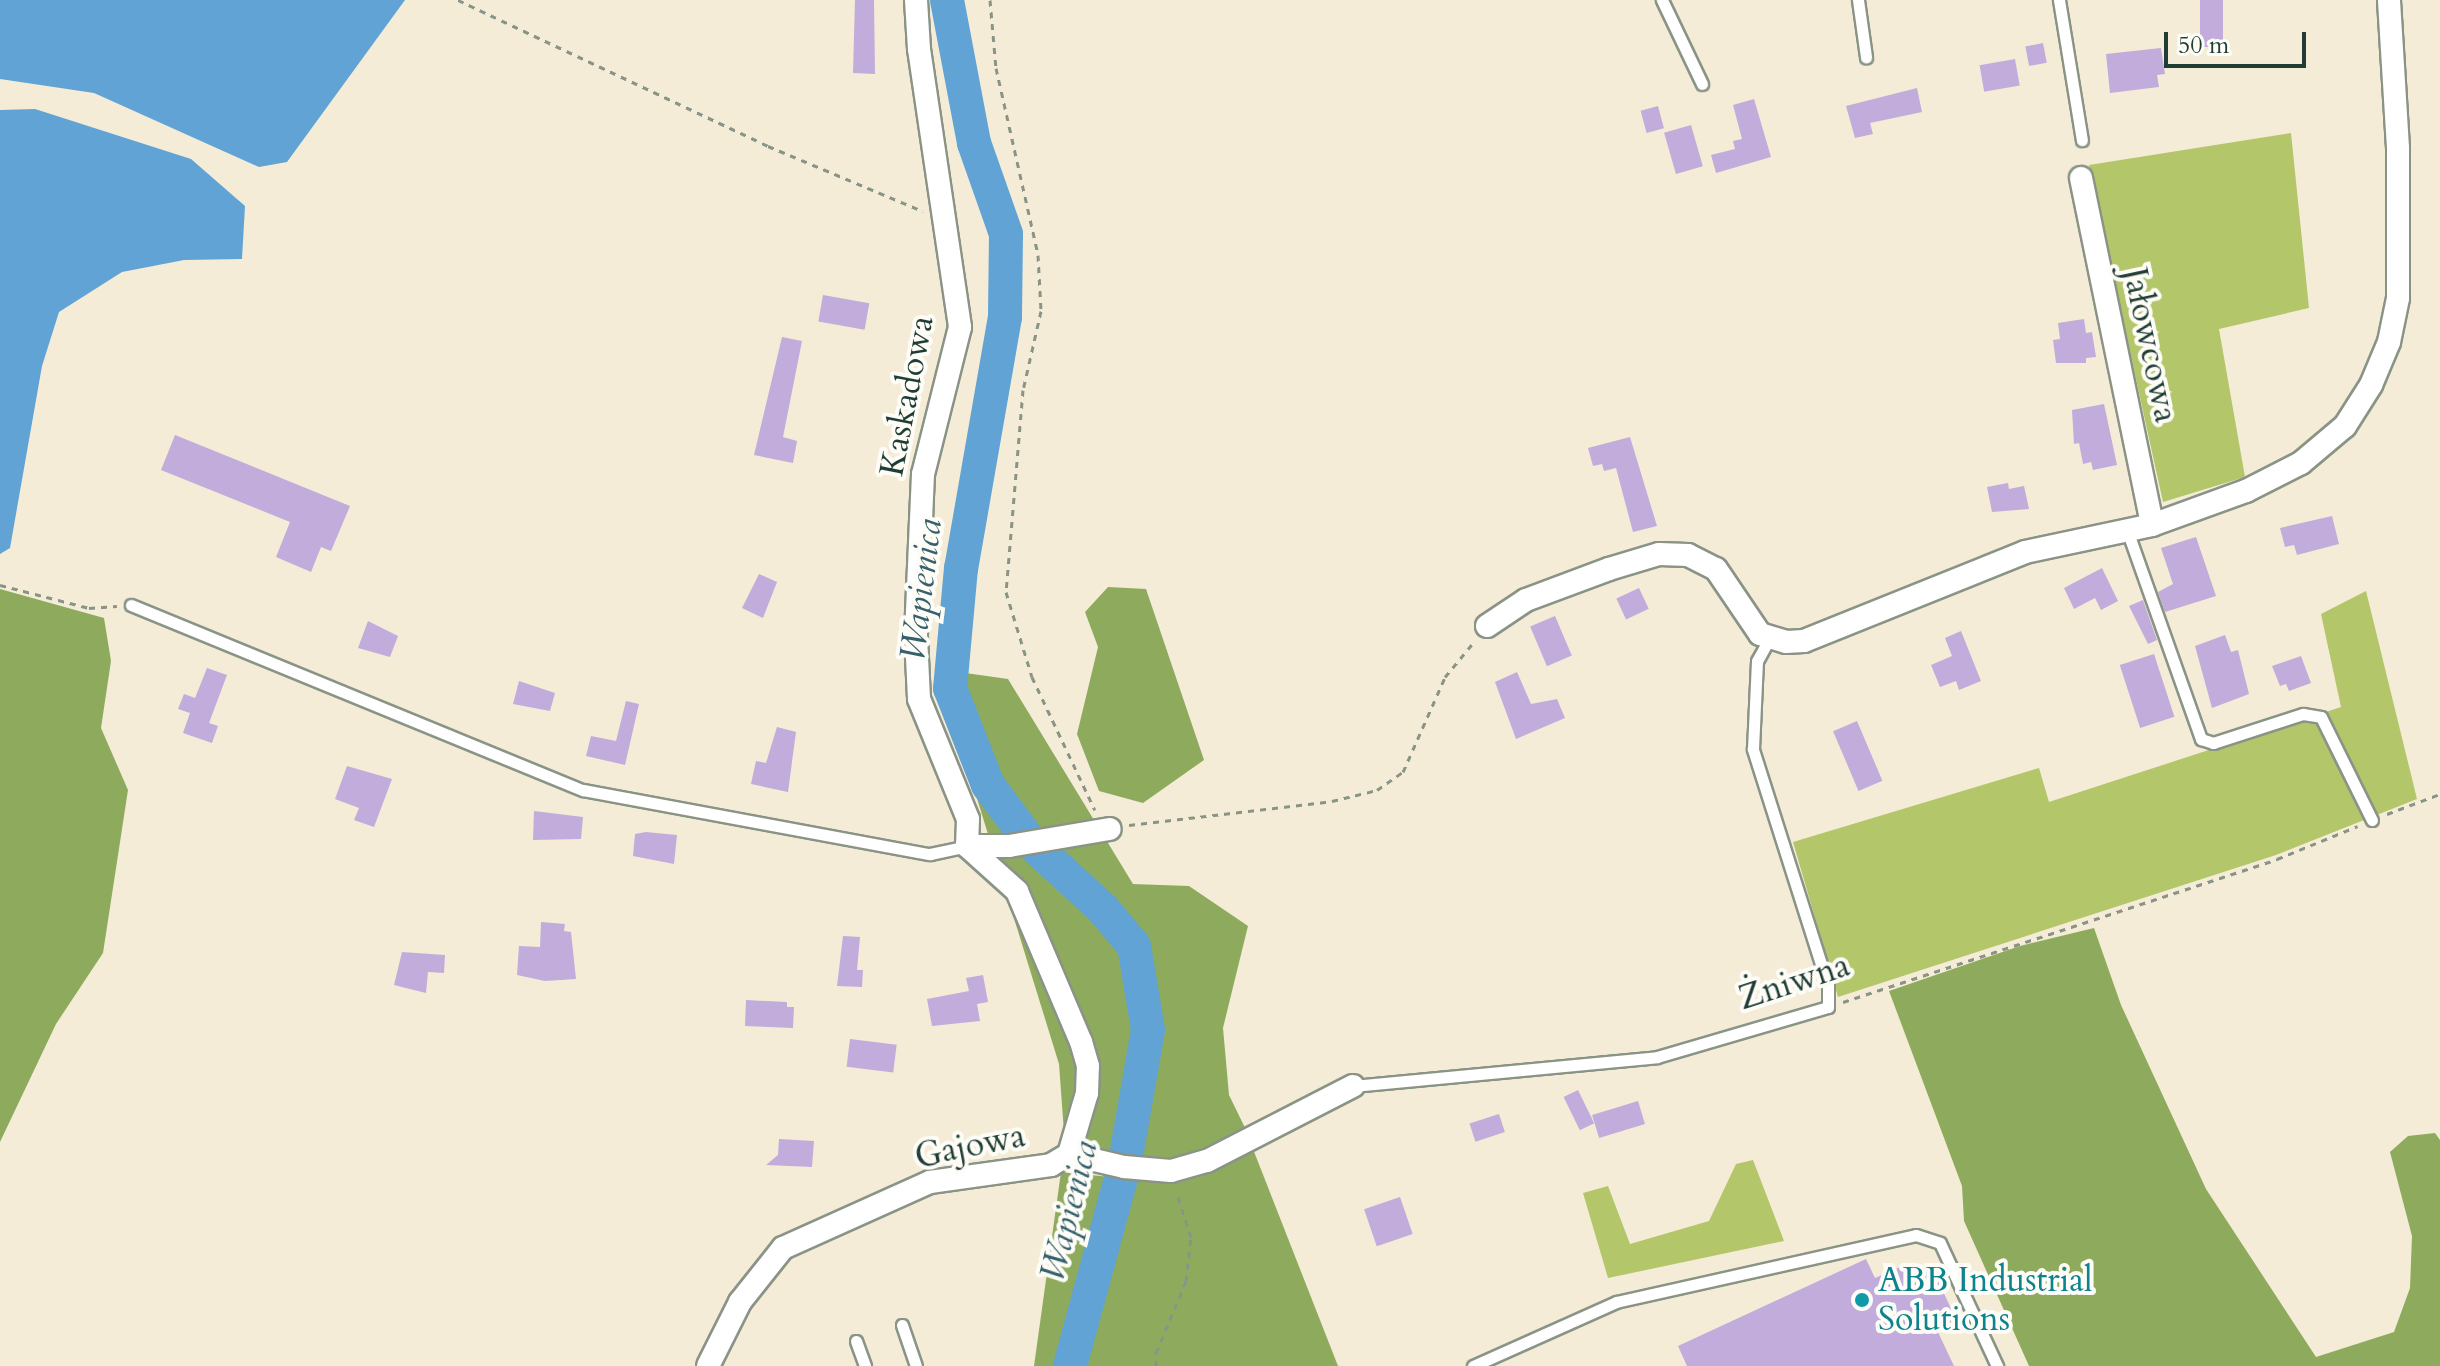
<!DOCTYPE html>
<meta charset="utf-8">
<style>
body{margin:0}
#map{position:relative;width:2440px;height:1366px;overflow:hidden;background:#f4ecd7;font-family:Cardo,serif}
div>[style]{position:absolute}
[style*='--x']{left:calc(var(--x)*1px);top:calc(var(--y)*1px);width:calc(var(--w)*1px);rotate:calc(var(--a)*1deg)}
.green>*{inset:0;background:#b3c669}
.forest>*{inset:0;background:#8eab5d}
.water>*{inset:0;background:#60a3d4}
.river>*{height:34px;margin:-17px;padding:0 17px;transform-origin:17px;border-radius:17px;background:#60a3d4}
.building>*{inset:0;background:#c1acdc;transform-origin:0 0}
.path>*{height:3px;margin-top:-1.5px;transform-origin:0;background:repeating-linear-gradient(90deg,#8a9486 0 6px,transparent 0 12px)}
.roads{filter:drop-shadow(2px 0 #8a9486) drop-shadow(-2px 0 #8a9486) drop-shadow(0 2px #8a9486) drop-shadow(0 -2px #8a9486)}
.lane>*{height:11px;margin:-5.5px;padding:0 5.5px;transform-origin:5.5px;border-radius:5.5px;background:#fff}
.street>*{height:22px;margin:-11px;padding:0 11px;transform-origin:11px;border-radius:11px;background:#fff}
.dots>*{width:22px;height:22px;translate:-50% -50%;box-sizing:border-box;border:4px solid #fdfcf7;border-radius:50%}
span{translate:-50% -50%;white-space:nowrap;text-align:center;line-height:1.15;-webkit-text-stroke:8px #fdfcf7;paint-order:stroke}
.street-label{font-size:34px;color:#1f3d34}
.culture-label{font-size:34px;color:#0d838f}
.left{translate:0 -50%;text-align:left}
.water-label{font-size:36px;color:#36616c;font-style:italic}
.scale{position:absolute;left:2164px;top:32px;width:142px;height:36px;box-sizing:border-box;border:4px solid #1f3d34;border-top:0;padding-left:10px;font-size:24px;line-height:28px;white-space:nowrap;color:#1f3d34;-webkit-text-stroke:6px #fdfcf7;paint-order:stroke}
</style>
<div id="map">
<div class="green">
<div style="clip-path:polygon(2291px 133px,2309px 308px,2219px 329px,2245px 477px,2163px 502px,2089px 165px)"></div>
<div style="clip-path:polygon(2366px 591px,2417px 799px,2276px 855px,1838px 997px,1793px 842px,2039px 768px,2049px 802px,2341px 707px,2321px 614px)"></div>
<div style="clip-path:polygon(1753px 1160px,1784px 1241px,1608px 1278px,1583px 1193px,1608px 1186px,1630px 1244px,1709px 1221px,1736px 1164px)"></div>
</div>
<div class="forest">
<div style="clip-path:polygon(1108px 587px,1146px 589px,1204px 760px,1143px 803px,1099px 791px,1077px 734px,1098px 647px,1085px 612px)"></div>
<div style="clip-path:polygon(0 589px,104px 618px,111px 661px,101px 728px,128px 790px,103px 953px,56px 1024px,0 1142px)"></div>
<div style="clip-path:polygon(937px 669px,1008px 679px,1133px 884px,1189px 886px,1248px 926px,1223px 1028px,1229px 1095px,1249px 1136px,1171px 1167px,1065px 1146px,1059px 1064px)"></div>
<div style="clip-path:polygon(2094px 928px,2121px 1005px,2206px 1189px,2316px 1357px,2394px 1332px,2410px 1288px,2412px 1236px,2390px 1152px,2408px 1136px,2435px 1133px,2440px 1140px,2440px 1366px,2029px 1366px,1964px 1221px,1962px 1186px,1889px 991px,2020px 946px)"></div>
<div style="clip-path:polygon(1251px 1144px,1338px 1366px,1084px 1366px,1138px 1173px)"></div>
<div style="clip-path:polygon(1061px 1172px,1111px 1177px,1057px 1366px,1034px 1366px)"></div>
</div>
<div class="water">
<div style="clip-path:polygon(0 0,405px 0,287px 162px,259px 167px,94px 93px,0 79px)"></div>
<div style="clip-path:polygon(35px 109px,191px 159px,245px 206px,242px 259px,184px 260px,122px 272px,59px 312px,42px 366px,10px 548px,0 554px,0 110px)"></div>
</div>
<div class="river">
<div style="--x:947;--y:0;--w:146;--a:79.3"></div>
<div style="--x:974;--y:143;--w:96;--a:70.6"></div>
<div style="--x:1006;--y:234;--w:83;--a:90.7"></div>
<div style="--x:1005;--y:317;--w:255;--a:99.9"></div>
<div style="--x:961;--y:568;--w:121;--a:95.2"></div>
<div style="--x:950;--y:688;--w:104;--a:68.6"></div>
<div style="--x:988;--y:785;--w:72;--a:53.4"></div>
<div style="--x:1031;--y:843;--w:98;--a:42.5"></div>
<div style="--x:1103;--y:909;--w:48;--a:50"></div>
<div style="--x:1134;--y:946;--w:85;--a:80.5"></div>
<div style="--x:1148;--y:1030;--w:139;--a:99.9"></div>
<div style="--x:1124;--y:1167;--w:206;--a:105.2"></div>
</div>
<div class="building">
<div style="clip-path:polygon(855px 0,874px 0,875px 74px,853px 73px)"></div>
<div style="left:2200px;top:0;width:23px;height:47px"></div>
<div style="left:2043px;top:43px;width:20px;height:18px;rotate:79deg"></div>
<div style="clip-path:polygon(2161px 48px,2165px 74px,2157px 75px,2159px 87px,2110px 93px,2106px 54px)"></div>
<div style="left:2015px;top:59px;width:27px;height:36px;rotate:80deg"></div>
<div style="clip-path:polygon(1917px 88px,1922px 112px,1870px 123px,1873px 134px,1855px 138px,1846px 106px)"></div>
<div style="clip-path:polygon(1754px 99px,1771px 157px,1716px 173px,1711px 155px,1735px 149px,1733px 141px,1742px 139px,1733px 105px)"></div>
<div style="left:1658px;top:106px;width:23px;height:18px;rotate:75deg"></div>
<div style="left:1691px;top:125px;width:43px;height:28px;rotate:74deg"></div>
<div style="left:823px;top:295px;width:47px;height:27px;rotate:10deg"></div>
<div style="clip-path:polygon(2084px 319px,2086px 333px,2092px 332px,2096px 357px,2086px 358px,2086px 363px,2056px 363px,2053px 340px,2060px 339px,2058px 323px)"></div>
<div style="clip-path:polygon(782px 337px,802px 341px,783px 437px,797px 441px,793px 463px,754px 455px)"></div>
<div style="clip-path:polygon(2104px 404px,2117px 465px,2093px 470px,2091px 462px,2083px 464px,2079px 443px,2074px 444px,2072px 410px)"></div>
<div style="clip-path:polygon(175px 435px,350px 506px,331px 551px,321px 547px,311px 572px,276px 557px,290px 522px,161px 470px)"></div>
<div style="clip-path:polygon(1630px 437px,1657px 526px,1633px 532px,1616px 468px,1604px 471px,1602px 464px,1593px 466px,1588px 448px)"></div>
<div style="clip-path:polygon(2008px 483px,2009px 489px,2024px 486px,2029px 509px,1992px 512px,1987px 487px)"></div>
<div style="clip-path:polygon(2332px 516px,2339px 544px,2297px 555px,2294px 545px,2285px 547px,2280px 528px)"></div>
<div style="clip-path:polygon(2196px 537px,2216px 596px,2165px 612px,2158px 592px,2173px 584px,2161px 548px)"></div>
<div style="clip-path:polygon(2102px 568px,2118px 601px,2101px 610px,2095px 598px,2074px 609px,2064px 588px)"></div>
<div style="clip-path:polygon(759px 574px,777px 582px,763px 618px,742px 608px)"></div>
<div style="left:1639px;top:588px;width:23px;height:25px;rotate:65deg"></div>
<div style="clip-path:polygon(2143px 600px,2157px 640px,2148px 644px,2129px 606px)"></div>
<div style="left:1555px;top:616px;width:43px;height:27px;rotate:67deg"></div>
<div style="clip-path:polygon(368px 621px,398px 636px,390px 657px,358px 648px)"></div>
<div style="clip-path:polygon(1961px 631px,1981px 681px,1959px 690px,1956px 681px,1940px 687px,1931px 665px,1952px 656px,1945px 638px)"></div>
<div style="clip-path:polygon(2225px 635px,2231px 652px,2238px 650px,2249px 694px,2212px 708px,2195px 646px)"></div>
<div style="left:2154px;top:654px;width:66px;height:36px;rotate:72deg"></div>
<div style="clip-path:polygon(2301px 656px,2311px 683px,2289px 691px,2286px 684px,2280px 686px,2272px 666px)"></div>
<div style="clip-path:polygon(207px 668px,227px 675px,209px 723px,218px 726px,212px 743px,183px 733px,190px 713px,178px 709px,184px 694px,195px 698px)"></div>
<div style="clip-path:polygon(1517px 672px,1531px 704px,1557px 699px,1565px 718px,1516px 739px,1495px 682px)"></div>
<div style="clip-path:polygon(519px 681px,555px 693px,550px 711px,513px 704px)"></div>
<div style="clip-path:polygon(626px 701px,639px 704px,625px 765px,586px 756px,591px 736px,616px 741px)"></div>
<div style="left:1857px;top:721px;width:65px;height:26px;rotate:67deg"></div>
<div style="clip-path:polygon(777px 727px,796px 732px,788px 792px,751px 784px,756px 761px,766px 763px)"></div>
<div style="clip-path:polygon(347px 766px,392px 779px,374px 827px,354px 820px,359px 808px,335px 799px)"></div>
<div style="clip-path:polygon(534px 811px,583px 817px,581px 839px,533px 840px)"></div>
<div style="clip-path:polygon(646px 832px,677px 835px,674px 864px,633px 856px,635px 834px)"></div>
<div style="clip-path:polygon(541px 922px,565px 924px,564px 931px,571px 932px,576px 979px,545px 981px,517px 975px,519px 946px,540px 947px)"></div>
<div style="clip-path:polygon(843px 936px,860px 937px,857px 970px,863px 970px,862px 987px,837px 986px)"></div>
<div style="clip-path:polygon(402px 952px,445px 955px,444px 973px,428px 972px,426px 993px,394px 985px)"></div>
<div style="clip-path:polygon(983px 975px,988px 1002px,977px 1004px,980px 1021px,932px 1026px,927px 999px,969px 991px,966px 978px)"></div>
<div style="clip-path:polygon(746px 1000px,787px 1002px,787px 1007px,794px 1007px,793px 1028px,745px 1026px)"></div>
<div style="left:850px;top:1039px;width:47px;height:28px;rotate:7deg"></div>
<div style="left:1578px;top:1090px;width:37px;height:16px;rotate:64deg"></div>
<div style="left:1638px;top:1101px;width:24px;height:48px;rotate:73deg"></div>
<div style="left:1499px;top:1114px;width:19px;height:31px;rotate:72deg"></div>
<div style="clip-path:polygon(779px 1139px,814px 1141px,812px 1167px,766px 1165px,778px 1155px)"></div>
<div style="left:1400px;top:1197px;width:39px;height:38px;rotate:71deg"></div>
<div style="clip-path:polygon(1866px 1259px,1875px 1278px,1907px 1264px,1911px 1272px,1930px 1264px,1957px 1321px,1937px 1330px,1954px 1366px,1687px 1366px,1678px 1346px)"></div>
</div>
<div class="path">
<div style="--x:458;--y:0;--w:343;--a:25.2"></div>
<div style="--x:768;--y:146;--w:168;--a:22.8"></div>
<div style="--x:990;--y:0;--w:68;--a:85"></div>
<div style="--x:996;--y:68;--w:192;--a:77.3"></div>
<div style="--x:1038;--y:255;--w:56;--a:86.9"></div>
<div style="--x:1041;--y:311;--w:81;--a:102.8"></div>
<div style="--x:1023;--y:390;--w:203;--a:94.8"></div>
<div style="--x:1006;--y:592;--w:89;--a:73"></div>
<div style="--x:1032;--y:677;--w:147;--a:64.7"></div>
<div style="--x:0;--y:585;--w:92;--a:14.5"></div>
<div style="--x:89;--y:608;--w:28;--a:-4"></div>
<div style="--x:2387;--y:814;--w:57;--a:-20.7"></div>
<div style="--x:1129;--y:825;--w:204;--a:-6.7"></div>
<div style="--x:1332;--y:801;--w:46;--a:-13.7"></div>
<div style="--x:1377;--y:790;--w:32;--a:-35"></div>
<div style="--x:1403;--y:772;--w:104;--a:-66.1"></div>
<div style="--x:1445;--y:677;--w:45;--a:-50.4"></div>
<div style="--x:1843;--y:1002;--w:457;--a:-18.2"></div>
<div style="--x:2277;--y:859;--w:87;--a:-22.2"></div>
<div style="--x:1156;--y:1366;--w:13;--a:-90"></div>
<div style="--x:1156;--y:1353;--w:78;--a:-67.4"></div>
<div style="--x:1186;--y:1281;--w:44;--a:-83.5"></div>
<div style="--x:1191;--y:1237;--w:48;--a:-108.1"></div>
</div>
<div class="roads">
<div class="lane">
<div style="--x:1662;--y:0;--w:93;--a:64.5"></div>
<div style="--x:1858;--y:0;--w:58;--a:82"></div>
<div style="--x:2059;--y:0;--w:142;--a:80.7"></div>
<div style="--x:2127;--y:530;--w:222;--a:70.5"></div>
<div style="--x:2201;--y:739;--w:13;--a:18"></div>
<div style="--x:2213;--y:743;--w:95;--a:-17.9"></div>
<div style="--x:2303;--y:714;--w:18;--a:9"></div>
<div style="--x:2321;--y:717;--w:115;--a:63.7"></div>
<div style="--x:131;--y:605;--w:488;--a:22.3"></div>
<div style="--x:583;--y:790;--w:353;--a:10.5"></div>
<div style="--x:930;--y:854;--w:38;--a:-12"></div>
<div style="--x:1353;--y:1086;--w:305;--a:-5.4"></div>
<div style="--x:1657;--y:1057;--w:178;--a:-16.3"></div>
<div style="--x:1828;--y:1007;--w:21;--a:-90"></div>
<div style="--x:1828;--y:986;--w:249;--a:-107.6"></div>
<div style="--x:1753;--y:749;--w:88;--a:-87.4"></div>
<div style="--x:1757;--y:661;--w:25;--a:-61"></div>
<div style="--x:902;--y:1325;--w:43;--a:71.1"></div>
<div style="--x:856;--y:1341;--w:27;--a:70"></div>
<div style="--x:1473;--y:1366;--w:157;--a:-24.1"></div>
<div style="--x:1616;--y:1302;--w:307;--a:-12.6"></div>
<div style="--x:1916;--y:1235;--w:25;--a:18"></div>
<div style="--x:1940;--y:1243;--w:136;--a:65.1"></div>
</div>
<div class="street">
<div style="--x:916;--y:0;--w:49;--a:86.5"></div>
<div style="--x:919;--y:49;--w:281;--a:81.6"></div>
<div style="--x:960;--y:327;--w:152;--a:104.1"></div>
<div style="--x:923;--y:474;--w:163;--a:92.5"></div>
<div style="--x:916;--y:637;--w:62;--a:87.2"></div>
<div style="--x:919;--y:699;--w:130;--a:67.8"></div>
<div style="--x:968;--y:819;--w:27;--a:92"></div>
<div style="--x:2081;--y:178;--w:354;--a:78.4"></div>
<div style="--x:1487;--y:626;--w:47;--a:-33.7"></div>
<div style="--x:1526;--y:600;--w:89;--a:-20.5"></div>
<div style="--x:1609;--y:569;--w:52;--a:-16.7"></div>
<div style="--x:1659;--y:554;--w:29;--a:2"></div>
<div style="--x:1688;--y:555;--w:31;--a:27"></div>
<div style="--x:1716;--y:569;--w:78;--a:55.9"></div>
<div style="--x:1760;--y:634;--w:27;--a:17"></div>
<div style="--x:1786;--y:642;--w:18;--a:-3"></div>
<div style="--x:1804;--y:641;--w:238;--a:-21.9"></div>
<div style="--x:2025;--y:552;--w:130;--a:-12"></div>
<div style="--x:2152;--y:525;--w:100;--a:-19.9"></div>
<div style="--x:2246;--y:491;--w:62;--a:-27"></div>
<div style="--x:2301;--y:463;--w:57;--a:-40.1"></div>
<div style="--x:2345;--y:426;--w:49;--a:-57.6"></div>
<div style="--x:2371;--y:385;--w:47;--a:-67.3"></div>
<div style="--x:2389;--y:342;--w:45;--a:-78.4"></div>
<div style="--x:2398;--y:298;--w:150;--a:-90"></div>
<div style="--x:2398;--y:148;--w:148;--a:-93.5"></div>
<div style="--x:967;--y:846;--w:42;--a:0"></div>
<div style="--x:1009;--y:846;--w:102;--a:-9.6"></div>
<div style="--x:1069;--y:1154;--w:57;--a:13.3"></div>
<div style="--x:1124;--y:1167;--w:47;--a:4.9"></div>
<div style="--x:1171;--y:1171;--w:37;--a:-16"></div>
<div style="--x:1207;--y:1161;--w:164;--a:-27.2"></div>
<div style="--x:708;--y:1366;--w:72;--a:-63.4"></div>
<div style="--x:740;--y:1302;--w:69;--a:-51.5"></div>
<div style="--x:783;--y:1248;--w:161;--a:-24.2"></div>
<div style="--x:930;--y:1182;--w:122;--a:-8"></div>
<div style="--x:1051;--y:1165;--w:21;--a:-31"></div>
<div style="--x:1069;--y:1154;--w:64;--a:-73.6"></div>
<div style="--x:1087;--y:1093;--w:27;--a:-88"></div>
<div style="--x:1088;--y:1066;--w:25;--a:-106"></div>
<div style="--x:1081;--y:1042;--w:164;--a:-113"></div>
<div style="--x:1017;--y:891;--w:67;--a:-138"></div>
</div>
</div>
<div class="dots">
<div style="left:1862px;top:1300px;background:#0f9aa8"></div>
</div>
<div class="street-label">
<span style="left:2150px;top:345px;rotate:78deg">Jałowcowa</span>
<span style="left:907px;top:396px;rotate:-79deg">Kaskadowa</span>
<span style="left:1794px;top:982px;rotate:-18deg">Żniwna</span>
<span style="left:970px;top:1146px;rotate:-11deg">Gajowa</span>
</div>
<div class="culture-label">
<span class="left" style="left:1878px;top:1300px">ABB Industrial<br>Solutions</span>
</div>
<div class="water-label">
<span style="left:921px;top:590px;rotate:-83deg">Wapienica</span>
<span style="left:1069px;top:1211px;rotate:-76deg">Wapienica</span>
</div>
<div class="scale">50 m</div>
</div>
